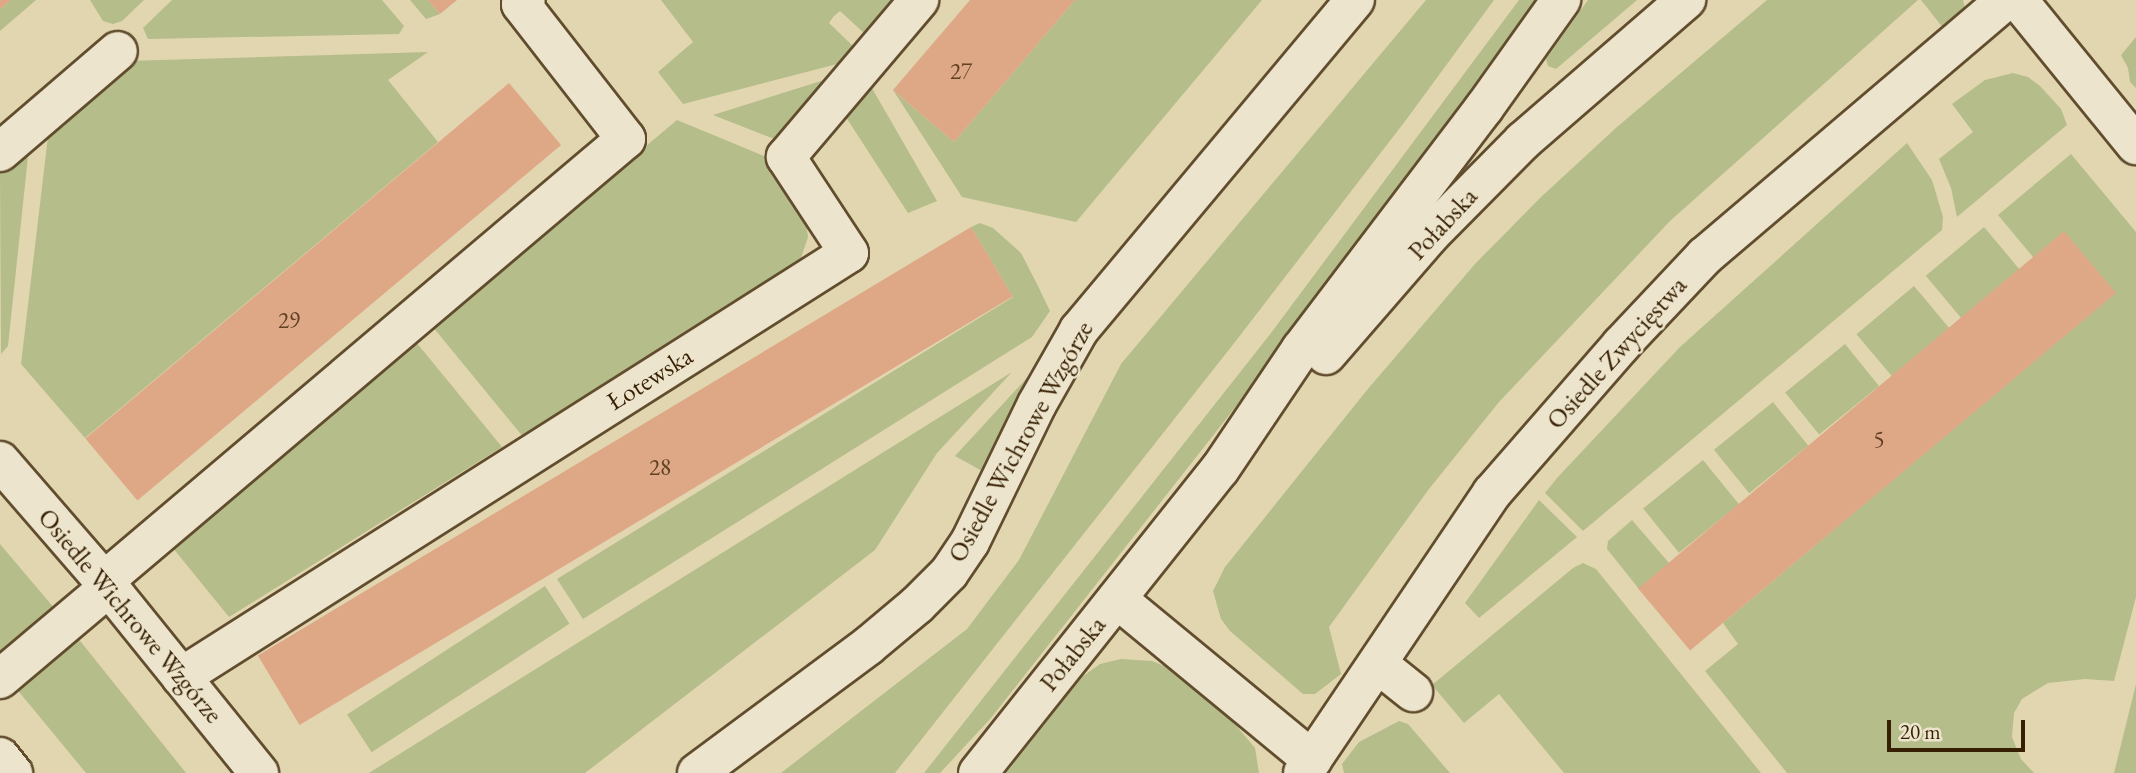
<!DOCTYPE html>
<meta charset="utf-8">
<style>
body{margin:0}
#map{position:relative;width:2136px;height:773px;overflow:hidden;background:#e2d6b1;font-family:"EB Garamond",serif}
div>[style]{position:absolute}
[style*='--x']{left:calc(var(--x)*1px);top:calc(var(--y)*1px);width:calc(var(--w)*1px);rotate:calc(var(--a)*1deg)}
.green>*{inset:0;background:#b5bd8a;transform-origin:0 0}
.building>*{inset:0;background:#dea887;transform-origin:0 0}
.roads{filter:drop-shadow(2px 0 #614d2e) drop-shadow(-2px 0 #614d2e) drop-shadow(0 2px #614d2e) drop-shadow(0 -2px #614d2e)}
.minor>*{height:38px;margin:-19px;padding:0 19px;transform-origin:19px;border-radius:19px;background:#ece4cc}
span{translate:-50% -50%;white-space:nowrap;text-align:center;line-height:1.15;-webkit-text-stroke:5px #ece4cc;paint-order:stroke}
.number-label{font-size:23px;color:#604123}
.number-label span{-webkit-text-stroke-width:0}
.street-label{font-size:26px;color:#361f02}
.scale{position:absolute;left:1887px;top:720px;width:138px;height:32px;box-sizing:border-box;border:4px solid #361f02;border-top:0;padding-left:9px;font-size:21px;line-height:24px;white-space:nowrap;color:#361f02;-webkit-text-stroke:5px #ece4cc;paint-order:stroke}
</style>
<div id="map">
<div class="green">
<div style="clip-path:polygon(11px 0,36px 0,0 31px,0 9px)"></div>
<div style="clip-path:polygon(90px 0,144px 0,122px 21px,113px 24px,103px 21px)"></div>
<div style="clip-path:polygon(172px 0,382px 0,404px 26px,399px 34px,148px 39px,143px 28px)"></div>
<div style="clip-path:polygon(410px 0,428px 0,440px 14px,426px 19px)"></div>
<div style="clip-path:polygon(661px 0,894px 0,865px 34px,840px 11px,834px 16px,829px 23px,855px 48px,837px 64px,683px 104px,658px 72px,693px 42px)"></div>
<div style="clip-path:polygon(1075px 0,1262px 0,1076px 222px,962px 197px,893px 90px,954px 142px)"></div>
<div style="clip-path:polygon(1426px 0,1494px 0,1406px 120px,1235px 342px,895px 773px,781px 773px,967px 629px,1019px 560px,1121px 364px)"></div>
<div style="clip-path:polygon(1519px 0,1541px 0,1399px 199px,991px 718px,940px 773px,924px 773px,1271px 333px)"></div>
<div style="clip-path:polygon(1588px 0,1637px 0,1556px 69px,1548px 66px,1546px 59px)"></div>
<div style="clip-path:polygon(1767px 0,1918px 0,1670px 221px,1499px 402px,1429px 489px,1329px 627px,1341px 674px,1315px 694px,1303px 694px,1230px 631px,1221px 619px,1213px 591px,1225px 567px,1367px 390px,1475px 264px,1540px 198px,1617px 127px)"></div>
<div style="clip-path:polygon(1921px 0,1963px 0,1965px 8px,1944px 29px)"></div>
<div style="clip-path:polygon(2136px 37px,2136px 88px,2130px 82px,2128px 68px,2121px 55px)"></div>
<div style="clip-path:polygon(428px 52px,388px 80px,438px 142px,85px 438px,21px 364px,49px 128px,126px 61px)"></div>
<div style="clip-path:polygon(2013px 73px,2028px 77px,2040px 86px,2061px 109px,2067px 125px,1957px 217px,1951px 188px,1939px 159px,1973px 132px,1952px 104px,1985px 80px)"></div>
<div style="clip-path:polygon(824px 80px,777px 140px,713px 115px)"></div>
<div style="clip-path:polygon(869px 83px,937px 201px,908px 213px,842px 111px)"></div>
<div style="clip-path:polygon(677px 120px,771px 159px,805px 216px,808px 237px,801px 258px,781px 277px,524px 438px,432px 326px)"></div>
<div style="clip-path:polygon(1907px 143px,1932px 180px,1943px 217px,1942px 230px,1583px 531px,1545px 493px,1557px 478px,1680px 347px)"></div>
<div style="clip-path:polygon(29px 147px,8px 346px,1px 354px,0 172px)"></div>
<div style="clip-path:polygon(2071px 154px,2136px 232px,2136px 597px,2114px 681px,2085px 679px,2048px 683px,2022px 699px,2014px 713px,2012px 737px,2021px 759px,2034px 773px,1787px 773px,1705px 671px,1738px 644px,1723px 623px,2115px 293px,2033px 257px,1998px 215px)"></div>
<div style="clip-path:polygon(980px 223px,993px 228px,1021px 253px,1037px 284px,1050px 311px,1032px 337px,583px 619px,557px 579px,1013px 297px,971px 227px)"></div>
<div style="left:1984px;top:227px;width:55px;height:76px;rotate:50deg"></div>
<div style="left:1914px;top:286px;width:55px;height:75px;rotate:50deg"></div>
<div style="clip-path:polygon(416px 342px,502px 447px,229px 617px,172px 547px)"></div>
<div style="left:1845px;top:344px;width:54px;height:77px;rotate:51deg"></div>
<div style="clip-path:polygon(1036px 368px,984px 472px,955px 456px)"></div>
<div style="clip-path:polygon(1012px 372px,937px 453px,875px 550px,585px 773px,369px 773px)"></div>
<div style="left:1773px;top:402px;width:56px;height:76px;rotate:51deg"></div>
<div style="left:1703px;top:460px;width:57px;height:77px;rotate:51deg"></div>
<div style="clip-path:polygon(1539px 500px,1577px 537px,1479px 618px,1465px 603px)"></div>
<div style="clip-path:polygon(1632px 520px,1669px 563px,1639px 589px,1607px 549px,1608px 541px)"></div>
<div style="clip-path:polygon(0 544px,55px 609px,0 655px)"></div>
<div style="clip-path:polygon(1583px 563px,1596px 569px,1761px 773px,1564px 773px,1499px 694px,1464px 723px,1432px 685px,1573px 568px)"></div>
<div style="left:545px;top:586px;width:45px;height:236px;rotate:57deg"></div>
<div style="clip-path:polygon(77px 637px,186px 773px,86px 773px,15px 687px)"></div>
<div style="clip-path:polygon(1121px 659px,1152px 661px,1172px 669px,1218px 704px,1255px 748px,1259px 773px,1006px 773px,1082px 677px,1100px 664px)"></div>
<div style="clip-path:polygon(2136px 684px,2136px 773px,2114px 773px)"></div>
<div style="clip-path:polygon(1399px 721px,1408px 724px,1450px 773px,1344px 773px,1342px 764px,1359px 742px)"></div>
</div>
<div class="building">
<div style="clip-path:polygon(0 0,11px 0,0 9px)"></div>
<div style="clip-path:polygon(428px 0,457px 0,440px 14px)"></div>
<div style="clip-path:polygon(970px 0,1075px 0,954px 142px,893px 90px)"></div>
<div style="left:509px;top:83px;width:81px;height:553px;rotate:50deg"></div>
<div style="left:971px;top:227px;width:81px;height:832px;rotate:59deg"></div>
<div style="left:2064px;top:231px;width:81px;height:556px;rotate:50deg"></div>
</div>
<div class="roads">
<div class="minor">
<div style="--x:2018;--y:0;--w:187;--a:50.9"></div>
<div style="--x:0;--y:152;--w:155;--a:-40.6"></div>
<div style="--x:1326;--y:355;--w:159;--a:-49.1"></div>
<div style="--x:1430;--y:235;--w:132;--a:-45.3"></div>
<div style="--x:1523;--y:141;--w:216;--a:-40.9"></div>
<div style="--x:0;--y:461;--w:159;--a:49.1"></div>
<div style="--x:104;--y:581;--w:247;--a:51.1"></div>
<div style="--x:104;--y:581;--w:684;--a:-40.26"></div>
<div style="--x:626;--y:139;--w:171;--a:-127.9"></div>
<div style="--x:521;--y:4;--w:6;--a:-39"></div>
<div style="--x:1117;--y:599;--w:253;--a:39.5"></div>
<div style="--x:1378;--y:664;--w:45;--a:38.7"></div>
<div style="--x:181;--y:677;--w:791;--a:-32.4"></div>
<div style="--x:849;--y:253;--w:115;--a:-123.3"></div>
<div style="--x:786;--y:157;--w:206;--a:-49.7"></div>
<div style="--x:0;--y:679;--w:143;--a:-40.2"></div>
<div style="--x:0;--y:757;--w:21;--a:51"></div>
<div style="--x:697;--y:773;--w:213;--a:-36.6"></div>
<div style="--x:868;--y:646;--w:64;--a:-39.9"></div>
<div style="--x:917;--y:605;--w:45;--a:-45"></div>
<div style="--x:949;--y:573;--w:37;--a:-56"></div>
<div style="--x:970;--y:542;--w:153;--a:-64.1"></div>
<div style="--x:1037;--y:404;--w:85;--a:-60.4"></div>
<div style="--x:1079;--y:330;--w:430;--a:-50.1"></div>
<div style="--x:978;--y:773;--w:389;--a:-51.5"></div>
<div style="--x:1220;--y:469;--w:145;--a:-56"></div>
<div style="--x:1301;--y:349;--w:303;--a:-52.8"></div>
<div style="--x:1484;--y:108;--w:133;--a:-54.5"></div>
<div style="--x:1303;--y:773;--w:338;--a:-56"></div>
<div style="--x:1492;--y:493;--w:196;--a:-48.9"></div>
<div style="--x:1621;--y:345;--w:122;--a:-46.7"></div>
<div style="--x:1705;--y:256;--w:395;--a:-40.4"></div>
</div>
</div>
<div class="number-label">
<span style="left:961px;top:71px">27</span>
<span style="left:289px;top:320px">29</span>
<span style="left:1879px;top:439px">5</span>
<span style="left:660px;top:467px">28</span>
</div>
<div class="street-label">
<span style="left:1443px;top:224px;rotate:-47deg">Połabska</span>
<span style="left:1617px;top:353px;rotate:-48deg">Osiedle Zwycięstwa</span>
<span style="left:650px;top:379px;rotate:-32deg">Łotewska</span>
<span style="left:1021px;top:442px;rotate:-61deg">Osiedle Wichrowe Wzgórze</span>
<span style="left:130px;top:616px;rotate:50deg">Osiedle Wichrowe Wzgórze</span>
<span style="left:1073px;top:654px;rotate:-51deg">Połabska</span>
</div>
<div class="scale">20 m</div>
</div>
